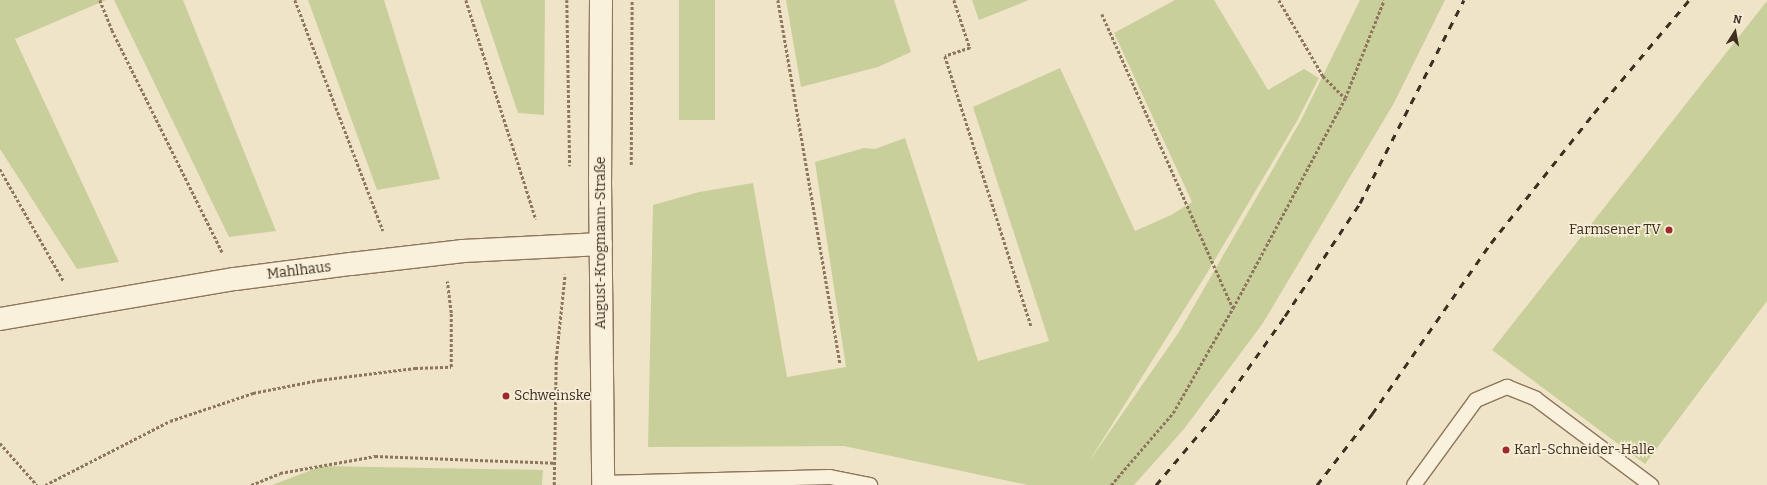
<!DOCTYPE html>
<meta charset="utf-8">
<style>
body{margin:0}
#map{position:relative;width:1767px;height:485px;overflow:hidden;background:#f0e4c8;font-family:Bitter,serif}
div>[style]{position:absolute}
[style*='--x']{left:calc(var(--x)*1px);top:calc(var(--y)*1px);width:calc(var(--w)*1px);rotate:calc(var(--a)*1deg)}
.green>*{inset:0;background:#c9cf9b;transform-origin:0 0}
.path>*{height:2.5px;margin-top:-1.25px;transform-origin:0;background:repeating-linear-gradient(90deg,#8d765c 0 3px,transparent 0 5px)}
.roads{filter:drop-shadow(1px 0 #8d765c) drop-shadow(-1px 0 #8d765c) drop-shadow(0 1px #8d765c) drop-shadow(0 -1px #8d765c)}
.lane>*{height:14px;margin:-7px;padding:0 7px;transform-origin:7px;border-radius:7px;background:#faf1dc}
.street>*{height:22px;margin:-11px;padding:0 11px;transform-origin:11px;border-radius:11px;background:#faf1dc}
.secondary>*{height:22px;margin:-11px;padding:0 11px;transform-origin:11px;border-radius:11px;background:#faf1dc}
.rail>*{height:3px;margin-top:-1.5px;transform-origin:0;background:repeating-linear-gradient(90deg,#3d2e20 0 7px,transparent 0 14px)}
.dots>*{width:11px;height:11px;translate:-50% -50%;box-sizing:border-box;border:2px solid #f7eed8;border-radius:50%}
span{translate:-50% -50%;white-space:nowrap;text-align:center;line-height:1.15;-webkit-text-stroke:3px #f7eed8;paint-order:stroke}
.poi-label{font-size:14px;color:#3d2e20}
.right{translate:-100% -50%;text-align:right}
.left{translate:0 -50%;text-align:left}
.street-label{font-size:14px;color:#3d2e20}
.north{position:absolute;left:1715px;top:12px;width:40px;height:40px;-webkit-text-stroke:3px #f7eed8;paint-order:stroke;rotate:11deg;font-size:11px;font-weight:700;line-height:16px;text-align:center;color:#3d2e20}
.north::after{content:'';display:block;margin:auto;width:14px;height:18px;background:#3d2e20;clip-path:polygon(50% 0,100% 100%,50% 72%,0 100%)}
</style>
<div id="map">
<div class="green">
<div style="clip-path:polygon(0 0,106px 0,15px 39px,119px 262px,77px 269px,0 149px)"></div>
<div style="clip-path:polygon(114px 0,183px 0,276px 231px,229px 237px)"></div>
<div style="clip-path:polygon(308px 0,384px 0,440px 179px,377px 190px)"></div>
<div style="clip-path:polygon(480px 0,545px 0,544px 115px,518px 113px)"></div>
<div style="left:679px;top:0;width:36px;height:120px"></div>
<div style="clip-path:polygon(786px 0,894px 0,911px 52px,878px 67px,801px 87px)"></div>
<div style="clip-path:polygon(972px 0,1029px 0,979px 20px)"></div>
<div style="clip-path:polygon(1175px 0,1214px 0,1268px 90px,1304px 69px,1319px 78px,1297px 121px,1204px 278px,1088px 463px,1179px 332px,1301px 120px,1360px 0,1445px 0,1394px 103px,1263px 323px,1184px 429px,1134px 485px,1028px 485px,844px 446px,648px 447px,653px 205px,699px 192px,753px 183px,787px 377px,846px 367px,815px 162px,864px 148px,875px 149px,905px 138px,978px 361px,1049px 341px,973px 107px,1060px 68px,1135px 231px,1171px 215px,1192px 202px,1114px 33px)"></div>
<div style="clip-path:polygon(1767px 1px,1767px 301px,1645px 464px,1492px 350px)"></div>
<div style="clip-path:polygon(322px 466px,543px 470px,542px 485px,272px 485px)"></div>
</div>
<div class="path">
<div style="--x:100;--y:0;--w:32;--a:68"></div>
<div style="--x:112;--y:30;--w:248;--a:63.6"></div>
<div style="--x:295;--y:0;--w:247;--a:69.1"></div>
<div style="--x:466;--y:0;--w:230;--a:72.3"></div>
<div style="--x:567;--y:0;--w:166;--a:89"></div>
<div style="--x:778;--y:0;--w:369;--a:80.3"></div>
<div style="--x:954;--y:0;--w:51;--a:71.6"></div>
<div style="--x:970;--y:48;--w:26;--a:162"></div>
<div style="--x:945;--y:56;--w:283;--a:72.3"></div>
<div style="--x:1279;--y:0;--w:88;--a:59.9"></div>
<div style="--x:1323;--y:76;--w:31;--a:45"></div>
<div style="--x:1102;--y:14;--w:322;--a:66"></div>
<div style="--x:631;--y:165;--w:165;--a:-89.7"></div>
<div style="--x:0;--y:169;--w:128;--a:60.4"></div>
<div style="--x:0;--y:443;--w:56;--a:48.6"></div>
<div style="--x:45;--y:485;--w:140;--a:-27.1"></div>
<div style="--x:170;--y:421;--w:88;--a:-18.6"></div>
<div style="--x:253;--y:393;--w:67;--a:-11.1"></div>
<div style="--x:319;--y:380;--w:97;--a:-7.1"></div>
<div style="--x:415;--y:368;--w:36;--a:-2"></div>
<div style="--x:451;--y:367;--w:54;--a:-90"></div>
<div style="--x:451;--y:313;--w:32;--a:-97"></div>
<div style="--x:251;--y:485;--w:31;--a:-22"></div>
<div style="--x:280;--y:473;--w:97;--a:-10.1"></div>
<div style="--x:375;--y:456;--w:179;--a:2.2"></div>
<div style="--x:554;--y:485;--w:126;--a:-89.1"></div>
<div style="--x:556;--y:359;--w:85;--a:-84"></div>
<div style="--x:1111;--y:485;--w:95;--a:-49.3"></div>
<div style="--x:1173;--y:413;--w:121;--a:-60.3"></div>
<div style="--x:1233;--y:308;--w:238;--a:-61.9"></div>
<div style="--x:1345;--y:98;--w:105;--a:-68.3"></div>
</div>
<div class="roads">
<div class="lane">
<div style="--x:603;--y:483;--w:227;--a:-1.5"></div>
<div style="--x:830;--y:477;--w:41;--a:11.3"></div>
<div style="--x:1414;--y:485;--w:105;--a:-53.9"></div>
<div style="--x:1476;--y:400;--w:34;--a:-23"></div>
<div style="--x:1507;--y:387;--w:31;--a:22"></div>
<div style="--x:1536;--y:399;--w:144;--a:36.8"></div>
</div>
<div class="street">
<div style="--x:0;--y:319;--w:238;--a:-9.7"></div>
<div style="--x:235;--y:279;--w:117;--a:-7.4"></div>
<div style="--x:351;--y:264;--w:113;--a:-6.6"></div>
<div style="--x:463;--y:251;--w:138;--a:-2.9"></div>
</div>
<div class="secondary">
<div style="--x:601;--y:0;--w:180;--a:90.3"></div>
<div style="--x:600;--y:180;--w:305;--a:89.4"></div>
</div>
</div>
<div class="rail">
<div style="--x:1156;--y:485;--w:92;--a:-49.9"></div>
<div style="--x:1215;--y:415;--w:121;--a:-54.7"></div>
<div style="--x:1285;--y:316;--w:136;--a:-56.4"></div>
<div style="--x:1360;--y:203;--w:228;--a:-62.9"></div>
<div style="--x:1317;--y:485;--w:90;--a:-52.2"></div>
<div style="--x:1372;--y:414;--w:208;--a:-55.2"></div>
<div style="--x:1491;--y:243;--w:166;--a:-51.6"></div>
<div style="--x:1594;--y:113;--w:148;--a:-49.9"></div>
</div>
<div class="dots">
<div style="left:1669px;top:230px;background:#9e2a2b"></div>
<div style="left:506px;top:396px;background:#9e2a2b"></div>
<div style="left:1506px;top:450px;background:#9e2a2b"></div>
</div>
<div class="poi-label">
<span class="right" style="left:1661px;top:230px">Farmsener TV</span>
<span class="left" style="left:514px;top:396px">Schweinske</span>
<span class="left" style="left:1514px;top:450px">Karl-Schneider-Halle</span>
</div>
<div class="street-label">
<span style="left:601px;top:243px;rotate:-90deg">August-Krogmann-Straße</span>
<span style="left:299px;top:271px;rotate:-7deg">Mahlhaus</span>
</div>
<div class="north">N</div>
</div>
